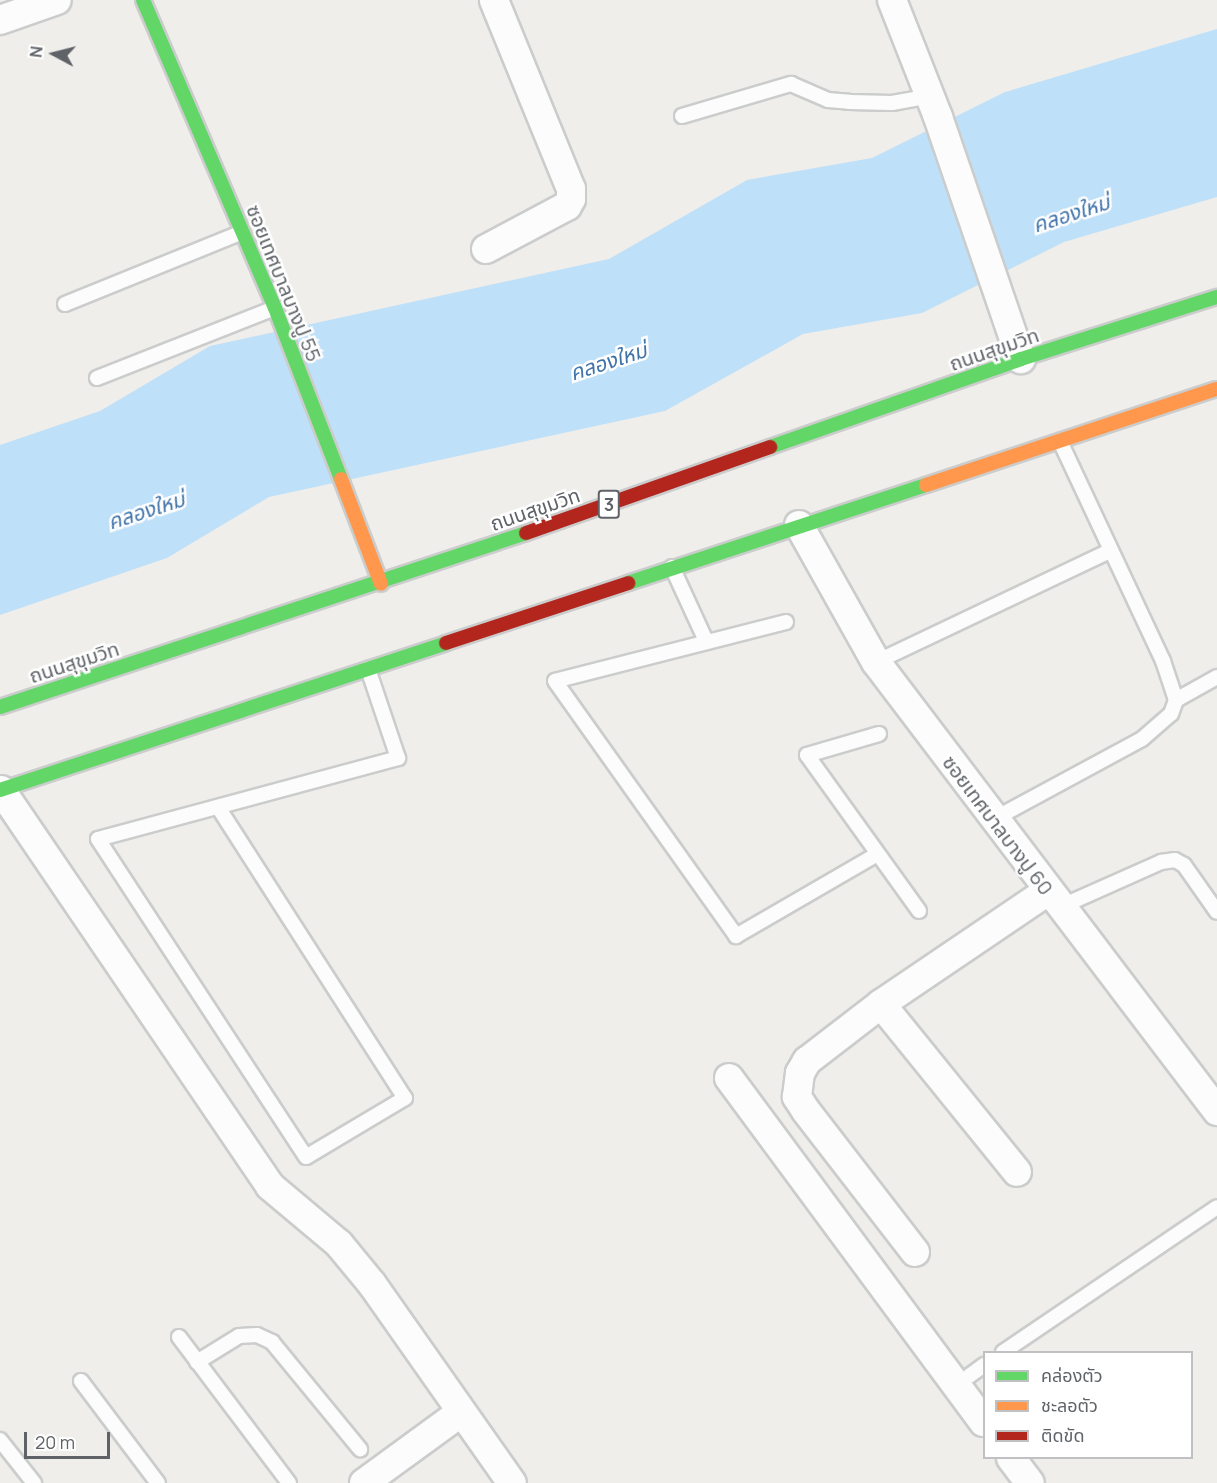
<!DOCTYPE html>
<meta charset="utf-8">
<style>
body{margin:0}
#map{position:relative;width:1217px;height:1483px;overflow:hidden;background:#efeeea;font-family:Manrope,"Noto Sans Thai",sans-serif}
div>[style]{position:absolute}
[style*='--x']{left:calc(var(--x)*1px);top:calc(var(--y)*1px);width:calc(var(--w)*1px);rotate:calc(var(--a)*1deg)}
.water>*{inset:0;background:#bfe0f9}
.roads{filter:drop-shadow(2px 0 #cbcccc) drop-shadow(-2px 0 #cbcccc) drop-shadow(0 2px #cbcccc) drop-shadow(0 -2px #cbcccc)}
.lane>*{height:14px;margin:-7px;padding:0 7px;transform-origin:7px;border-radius:7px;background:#fdfcfc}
.street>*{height:28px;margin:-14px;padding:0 14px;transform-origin:14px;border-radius:14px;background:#fdfcfc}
.fast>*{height:14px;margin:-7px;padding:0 7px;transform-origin:7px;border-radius:7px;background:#63d668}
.slow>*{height:14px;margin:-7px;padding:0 7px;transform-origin:7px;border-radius:7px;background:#ff974d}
.jam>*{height:14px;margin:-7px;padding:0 7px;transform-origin:7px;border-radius:7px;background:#b3261e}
span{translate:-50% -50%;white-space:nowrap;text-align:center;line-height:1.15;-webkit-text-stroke:5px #fff;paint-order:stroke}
.shield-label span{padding:2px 4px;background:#fff;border:2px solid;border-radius:4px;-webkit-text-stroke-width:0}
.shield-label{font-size:18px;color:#5f6368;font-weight:700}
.street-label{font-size:20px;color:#5f6368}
.water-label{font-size:21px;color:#4174aa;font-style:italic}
.legend{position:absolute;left:983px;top:1351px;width:210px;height:108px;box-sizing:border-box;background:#fff;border:2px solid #bfc1c3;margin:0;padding:8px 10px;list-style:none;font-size:18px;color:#5f6368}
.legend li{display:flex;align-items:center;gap:12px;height:30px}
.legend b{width:30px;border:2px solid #bfc1c3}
.north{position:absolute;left:24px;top:24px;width:60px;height:60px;-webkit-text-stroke:4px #fff;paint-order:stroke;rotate:277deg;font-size:16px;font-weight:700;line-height:24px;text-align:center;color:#5f6368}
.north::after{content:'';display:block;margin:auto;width:21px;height:27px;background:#5f6368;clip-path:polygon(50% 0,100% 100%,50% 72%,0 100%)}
.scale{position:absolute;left:24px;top:1432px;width:86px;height:27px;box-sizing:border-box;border:3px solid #5f6368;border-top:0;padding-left:8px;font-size:18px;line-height:21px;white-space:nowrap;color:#5f6368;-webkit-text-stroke:4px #fff;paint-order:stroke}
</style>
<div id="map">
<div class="water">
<div style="clip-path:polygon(1217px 29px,1217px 197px,1064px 242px,922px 313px,803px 334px,665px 411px,269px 497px,167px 558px,0 615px,0 445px,100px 411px,210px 346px,609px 259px,747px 180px,872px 158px,1005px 92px)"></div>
</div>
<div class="roads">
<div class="lane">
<div style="--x:682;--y:116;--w:114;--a:-16.4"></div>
<div style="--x:791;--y:84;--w:40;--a:23.4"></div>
<div style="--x:828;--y:100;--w:21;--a:5"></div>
<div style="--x:849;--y:102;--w:43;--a:1.3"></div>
<div style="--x:892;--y:103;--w:39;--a:-10"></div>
<div style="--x:65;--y:304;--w:191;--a:-22.1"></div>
<div style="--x:97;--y:378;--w:191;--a:-21.5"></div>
<div style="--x:672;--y:567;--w:81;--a:65.3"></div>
<div style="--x:786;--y:622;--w:238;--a:165.7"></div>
<div style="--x:555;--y:681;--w:313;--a:54.6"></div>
<div style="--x:736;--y:936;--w:162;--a:-30.1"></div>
<div style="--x:876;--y:662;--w:259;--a:-25.4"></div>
<div style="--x:1176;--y:700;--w:47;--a:-29.3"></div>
<div style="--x:879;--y:734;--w:75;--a:163.7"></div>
<div style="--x:807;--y:755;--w:192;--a:54.3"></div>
<div style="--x:218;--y:807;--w:346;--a:57.3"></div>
<div style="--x:405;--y:1098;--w:115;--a:149.2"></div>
<div style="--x:306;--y:1157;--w:380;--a:-123.2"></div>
<div style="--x:98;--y:839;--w:311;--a:-15.1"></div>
<div style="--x:398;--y:758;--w:94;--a:-108.6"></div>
<div style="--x:994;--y:819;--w:168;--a:-28.4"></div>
<div style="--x:1142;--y:739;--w:38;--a:-41"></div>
<div style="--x:1171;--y:714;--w:15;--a:-70"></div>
<div style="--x:1176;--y:700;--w:41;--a:-108.4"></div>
<div style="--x:1163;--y:661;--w:243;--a:-115.1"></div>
<div style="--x:1060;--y:907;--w:111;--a:-24"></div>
<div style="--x:1161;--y:862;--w:14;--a:-8"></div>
<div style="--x:1175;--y:860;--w:10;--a:29"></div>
<div style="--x:1184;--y:865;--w:57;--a:54.9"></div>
<div style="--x:179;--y:1337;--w:183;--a:53"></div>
<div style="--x:1003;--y:1352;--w:258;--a:-34.1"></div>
<div style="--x:197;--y:1362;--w:49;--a:-31.8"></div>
<div style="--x:239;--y:1336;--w:18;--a:-3"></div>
<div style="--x:257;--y:1335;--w:17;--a:25"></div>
<div style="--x:272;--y:1342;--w:139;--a:50.6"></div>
<div style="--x:969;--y:1376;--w:19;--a:-36"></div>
<div style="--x:81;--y:1381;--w:128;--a:53"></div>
<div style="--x:0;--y:1440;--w:55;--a:51.7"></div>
</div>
<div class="street">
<div style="--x:892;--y:0;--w:126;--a:68.5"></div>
<div style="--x:938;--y:117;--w:256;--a:71.1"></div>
<div style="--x:0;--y:20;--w:60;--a:-19.3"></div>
<div style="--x:486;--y:249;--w:92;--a:-28"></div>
<div style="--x:567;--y:206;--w:8;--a:-60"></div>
<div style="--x:571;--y:199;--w:10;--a:-90"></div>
<div style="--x:571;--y:189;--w:204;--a:-112.2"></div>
<div style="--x:799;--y:525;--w:157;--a:60.7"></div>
<div style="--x:876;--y:662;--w:564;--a:52.78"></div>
<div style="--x:1;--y:790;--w:479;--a:55.8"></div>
<div style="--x:270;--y:1186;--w:90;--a:40"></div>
<div style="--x:339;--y:1244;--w:52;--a:50.5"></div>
<div style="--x:372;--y:1284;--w:243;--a:54.9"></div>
<div style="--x:881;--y:1004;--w:216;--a:51"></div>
<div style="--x:729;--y:1078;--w:428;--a:53.5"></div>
<div style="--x:915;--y:1252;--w:178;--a:-127.7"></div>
<div style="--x:806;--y:1111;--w:17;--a:-123"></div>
<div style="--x:797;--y:1097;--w:24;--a:-83"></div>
<div style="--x:800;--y:1073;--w:14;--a:-60"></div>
<div style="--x:807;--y:1061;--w:93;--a:-37.6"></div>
<div style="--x:881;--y:1004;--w:202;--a:-34.1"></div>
<div style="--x:1011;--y:1458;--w:31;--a:53"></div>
<div style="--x:364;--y:1483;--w:119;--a:-36.1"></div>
</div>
<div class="fast">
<div style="--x:143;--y:0;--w:335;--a:66.8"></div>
<div style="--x:275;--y:308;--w:183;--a:68.9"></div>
<div style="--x:770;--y:447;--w:266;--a:-19.3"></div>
<div style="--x:1021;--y:359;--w:206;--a:-17.6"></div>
<div style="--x:628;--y:583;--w:314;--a:-18.2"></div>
<div style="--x:0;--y:707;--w:554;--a:-18.3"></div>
<div style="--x:0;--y:790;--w:470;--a:-18.2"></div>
</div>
<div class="slow">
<div style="--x:341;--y:479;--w:112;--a:69.1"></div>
<div style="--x:926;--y:485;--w:306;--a:-18.3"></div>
</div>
<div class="jam">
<div style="--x:526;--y:533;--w:259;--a:-19.4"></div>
<div style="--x:446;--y:643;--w:192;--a:-18.2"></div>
</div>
</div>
<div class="shield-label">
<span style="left:609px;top:504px">3</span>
</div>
<div class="street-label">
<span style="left:284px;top:283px;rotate:68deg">ซอยเทศบาลบางปู 55</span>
<span style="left:994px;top:349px;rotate:-19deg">ถนนสุขุมวิท</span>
<span style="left:535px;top:509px;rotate:-19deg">ถนนสุขุมวิท</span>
<span style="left:74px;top:662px;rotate:-18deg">ถนนสุขุมวิท</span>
<span style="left:998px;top:825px;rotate:53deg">ซอยเทศบาลบางปู 60</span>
</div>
<div class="water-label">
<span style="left:1071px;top:213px;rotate:-18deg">คลองใหม่</span>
<span style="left:608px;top:361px;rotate:-18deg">คลองใหม่</span>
<span style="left:146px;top:510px;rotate:-18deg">คลองใหม่</span>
</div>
<ul class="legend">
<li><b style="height:8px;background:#63d668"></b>คล่องตัว</li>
<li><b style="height:8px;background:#ff974d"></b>ชะลอตัว</li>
<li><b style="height:8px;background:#b3261e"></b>ติดขัด</li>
</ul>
<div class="north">N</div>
<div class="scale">20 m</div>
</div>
